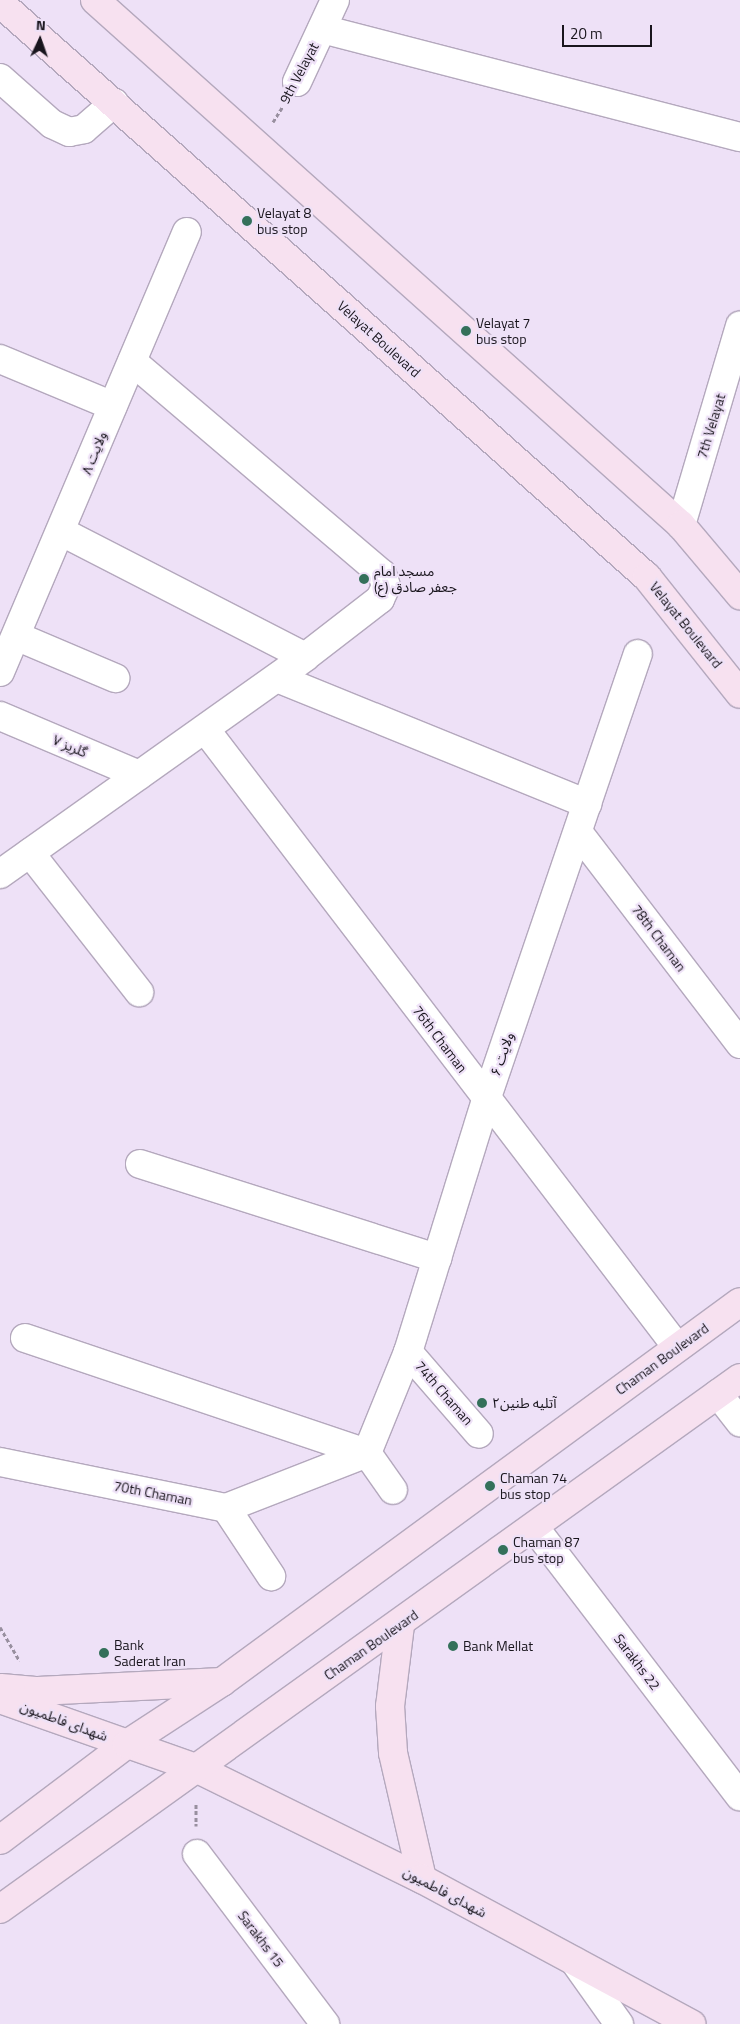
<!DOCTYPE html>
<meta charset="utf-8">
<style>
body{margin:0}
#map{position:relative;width:740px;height:2024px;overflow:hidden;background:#eee1f7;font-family:"Titillium Web","Noto Sans Arabic",sans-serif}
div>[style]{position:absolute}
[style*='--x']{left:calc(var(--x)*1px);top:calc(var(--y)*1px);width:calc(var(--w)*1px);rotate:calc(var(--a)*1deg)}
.path>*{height:3px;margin-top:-1.5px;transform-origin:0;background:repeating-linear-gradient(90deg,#988f9f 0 4px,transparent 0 6.5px)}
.roads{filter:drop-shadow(1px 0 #b4a8bd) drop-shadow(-1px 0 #b4a8bd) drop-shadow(0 1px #b4a8bd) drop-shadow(0 -1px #b4a8bd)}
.street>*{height:28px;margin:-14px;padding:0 14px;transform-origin:14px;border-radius:14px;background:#fff}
.secondary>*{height:28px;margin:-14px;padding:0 14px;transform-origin:14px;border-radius:14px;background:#f7e1f0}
.dots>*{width:14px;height:14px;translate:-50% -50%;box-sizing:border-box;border:2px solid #eee1f7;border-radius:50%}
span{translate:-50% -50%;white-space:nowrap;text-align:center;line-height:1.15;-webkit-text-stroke:4.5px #eee1f7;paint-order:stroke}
.street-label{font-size:14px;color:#19151d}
.poi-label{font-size:14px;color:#19151d}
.left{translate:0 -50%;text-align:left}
.north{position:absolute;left:15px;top:15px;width:50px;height:50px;-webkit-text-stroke:4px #eee1f7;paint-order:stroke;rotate:3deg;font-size:14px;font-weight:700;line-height:20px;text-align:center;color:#19151d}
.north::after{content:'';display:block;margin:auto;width:18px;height:22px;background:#19151d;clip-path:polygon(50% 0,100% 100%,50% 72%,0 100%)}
.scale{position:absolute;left:562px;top:25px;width:90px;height:22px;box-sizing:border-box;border:2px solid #19151d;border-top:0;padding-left:6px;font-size:15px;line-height:18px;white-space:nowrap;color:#19151d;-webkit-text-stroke:4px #eee1f7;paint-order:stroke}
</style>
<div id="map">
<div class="path">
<div style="--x:273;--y:122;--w:19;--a:-58"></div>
<div style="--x:0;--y:1627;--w:39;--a:60"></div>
<div style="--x:196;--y:1804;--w:22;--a:90"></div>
</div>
<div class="roads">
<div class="street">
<div style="--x:322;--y:29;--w:432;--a:14.5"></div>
<div style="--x:0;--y:78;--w:69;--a:41.5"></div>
<div style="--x:52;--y:124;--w:19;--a:25"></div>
<div style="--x:69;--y:132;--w:15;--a:-11"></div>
<div style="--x:84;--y:129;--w:40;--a:-41"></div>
<div style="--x:297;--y:82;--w:90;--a:-65.1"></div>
<div style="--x:0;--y:359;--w:122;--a:22.6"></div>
<div style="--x:681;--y:525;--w:208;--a:-73.5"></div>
<div style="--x:62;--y:532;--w:273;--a:27.2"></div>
<div style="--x:16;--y:636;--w:108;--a:23"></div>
<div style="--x:0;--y:672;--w:478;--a:-67"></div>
<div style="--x:277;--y:678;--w:335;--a:22.1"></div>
<div style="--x:0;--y:716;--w:151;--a:23"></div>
<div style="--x:205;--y:729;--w:778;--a:52.63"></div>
<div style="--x:578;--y:832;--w:267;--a:52.6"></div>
<div style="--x:30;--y:853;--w:177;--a:51.9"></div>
<div style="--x:0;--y:874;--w:374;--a:-35.4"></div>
<div style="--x:305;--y:657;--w:95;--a:-37.7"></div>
<div style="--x:380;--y:599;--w:14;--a:-65"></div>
<div style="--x:386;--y:586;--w:13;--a:-108"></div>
<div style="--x:382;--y:574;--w:328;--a:-139.6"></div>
<div style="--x:140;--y:1164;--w:312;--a:17.6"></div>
<div style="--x:25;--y:1338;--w:361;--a:18.6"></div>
<div style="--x:408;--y:1352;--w:108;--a:49.1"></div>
<div style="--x:718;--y:1394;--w:36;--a:52"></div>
<div style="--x:367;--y:1453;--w:109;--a:-67.9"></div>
<div style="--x:408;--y:1352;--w:264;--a:-72.8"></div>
<div style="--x:486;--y:1100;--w:471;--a:-71.2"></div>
<div style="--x:367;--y:1453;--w:45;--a:54.9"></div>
<div style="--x:0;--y:1462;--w:231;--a:11.5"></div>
<div style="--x:226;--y:1508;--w:82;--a:56.5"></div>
<div style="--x:226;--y:1508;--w:151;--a:-21.3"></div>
<div style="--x:534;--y:1527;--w:339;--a:52.6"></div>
<div style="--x:197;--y:1854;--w:213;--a:53"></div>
<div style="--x:575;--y:1962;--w:76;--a:54.6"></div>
</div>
<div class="secondary">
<div style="--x:95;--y:0;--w:787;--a:41.86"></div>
<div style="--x:681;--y:525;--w:92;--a:49.9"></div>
<div style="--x:0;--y:3;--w:865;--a:41.58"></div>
<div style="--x:647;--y:577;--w:149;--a:51.5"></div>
<div style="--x:400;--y:1625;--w:82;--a:97"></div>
<div style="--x:390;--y:1706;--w:47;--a:86.3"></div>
<div style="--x:393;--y:1753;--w:129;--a:77"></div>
<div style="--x:1;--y:1688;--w:37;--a:5"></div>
<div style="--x:38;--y:1691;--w:184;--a:-2.8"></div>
<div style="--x:0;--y:1699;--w:208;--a:19.4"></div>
<div style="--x:196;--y:1768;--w:252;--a:26.2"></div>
<div style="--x:422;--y:1879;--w:306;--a:28.3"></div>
<div style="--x:0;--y:1840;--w:159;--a:-37.1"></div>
<div style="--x:127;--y:1744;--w:113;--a:-33.1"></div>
<div style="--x:222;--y:1682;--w:642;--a:-36.26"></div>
<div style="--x:0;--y:1909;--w:911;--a:-35.66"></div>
</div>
</div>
<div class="dots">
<div style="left:247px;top:221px;background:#34705a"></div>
<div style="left:466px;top:331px;background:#34705a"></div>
<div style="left:364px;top:579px;background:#34705a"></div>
<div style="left:482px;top:1403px;background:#34705a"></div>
<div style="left:490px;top:1486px;background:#34705a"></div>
<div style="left:503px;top:1550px;background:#34705a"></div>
<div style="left:453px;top:1646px;background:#34705a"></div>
<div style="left:104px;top:1653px;background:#34705a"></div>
</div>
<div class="street-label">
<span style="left:299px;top:73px;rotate:-62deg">9th Velayat</span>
<span style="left:379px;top:339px;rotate:42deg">Velayat Boulevard</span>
<span style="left:711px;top:426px;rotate:-73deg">7th Velayat</span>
<span style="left:94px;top:453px;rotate:-68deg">ولایت ۸</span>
<span style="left:686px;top:625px;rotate:51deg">Velayat Boulevard</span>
<span style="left:70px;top:746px;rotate:23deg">گلریز ۷</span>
<span style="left:659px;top:938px;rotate:53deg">78th Chaman</span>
<span style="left:440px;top:1039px;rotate:53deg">76th Chaman</span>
<span style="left:502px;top:1054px;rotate:-71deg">ولایت ۶</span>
<span style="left:662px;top:1359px;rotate:-36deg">Chaman Boulevard</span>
<span style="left:444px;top:1393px;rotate:49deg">74th Chaman</span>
<span style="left:153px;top:1493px;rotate:11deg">70th Chaman</span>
<span style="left:371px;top:1645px;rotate:-35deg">Chaman Boulevard</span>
<span style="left:637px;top:1662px;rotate:53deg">Sarakhs 22</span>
<span style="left:64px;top:1721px;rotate:20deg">شهدای فاطمیون</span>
<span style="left:445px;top:1892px;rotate:28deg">شهدای فاطمیون</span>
<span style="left:261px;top:1939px;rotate:53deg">Sarakhs 15</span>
</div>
<div class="poi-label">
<span class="left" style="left:257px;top:221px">Velayat 8<br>bus stop</span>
<span class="left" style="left:476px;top:331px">Velayat 7<br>bus stop</span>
<span class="left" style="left:374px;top:579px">مسجد امام<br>جعفر صادق (ع)</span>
<span class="left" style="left:492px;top:1403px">آتلیه طنین۲</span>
<span class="left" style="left:500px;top:1486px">Chaman 74<br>bus stop</span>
<span class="left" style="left:513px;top:1550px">Chaman 87<br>bus stop</span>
<span class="left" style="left:114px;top:1653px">Bank<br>Saderat Iran</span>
<span class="left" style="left:463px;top:1646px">Bank Mellat</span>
</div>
<div class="north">N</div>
<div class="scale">20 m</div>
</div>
